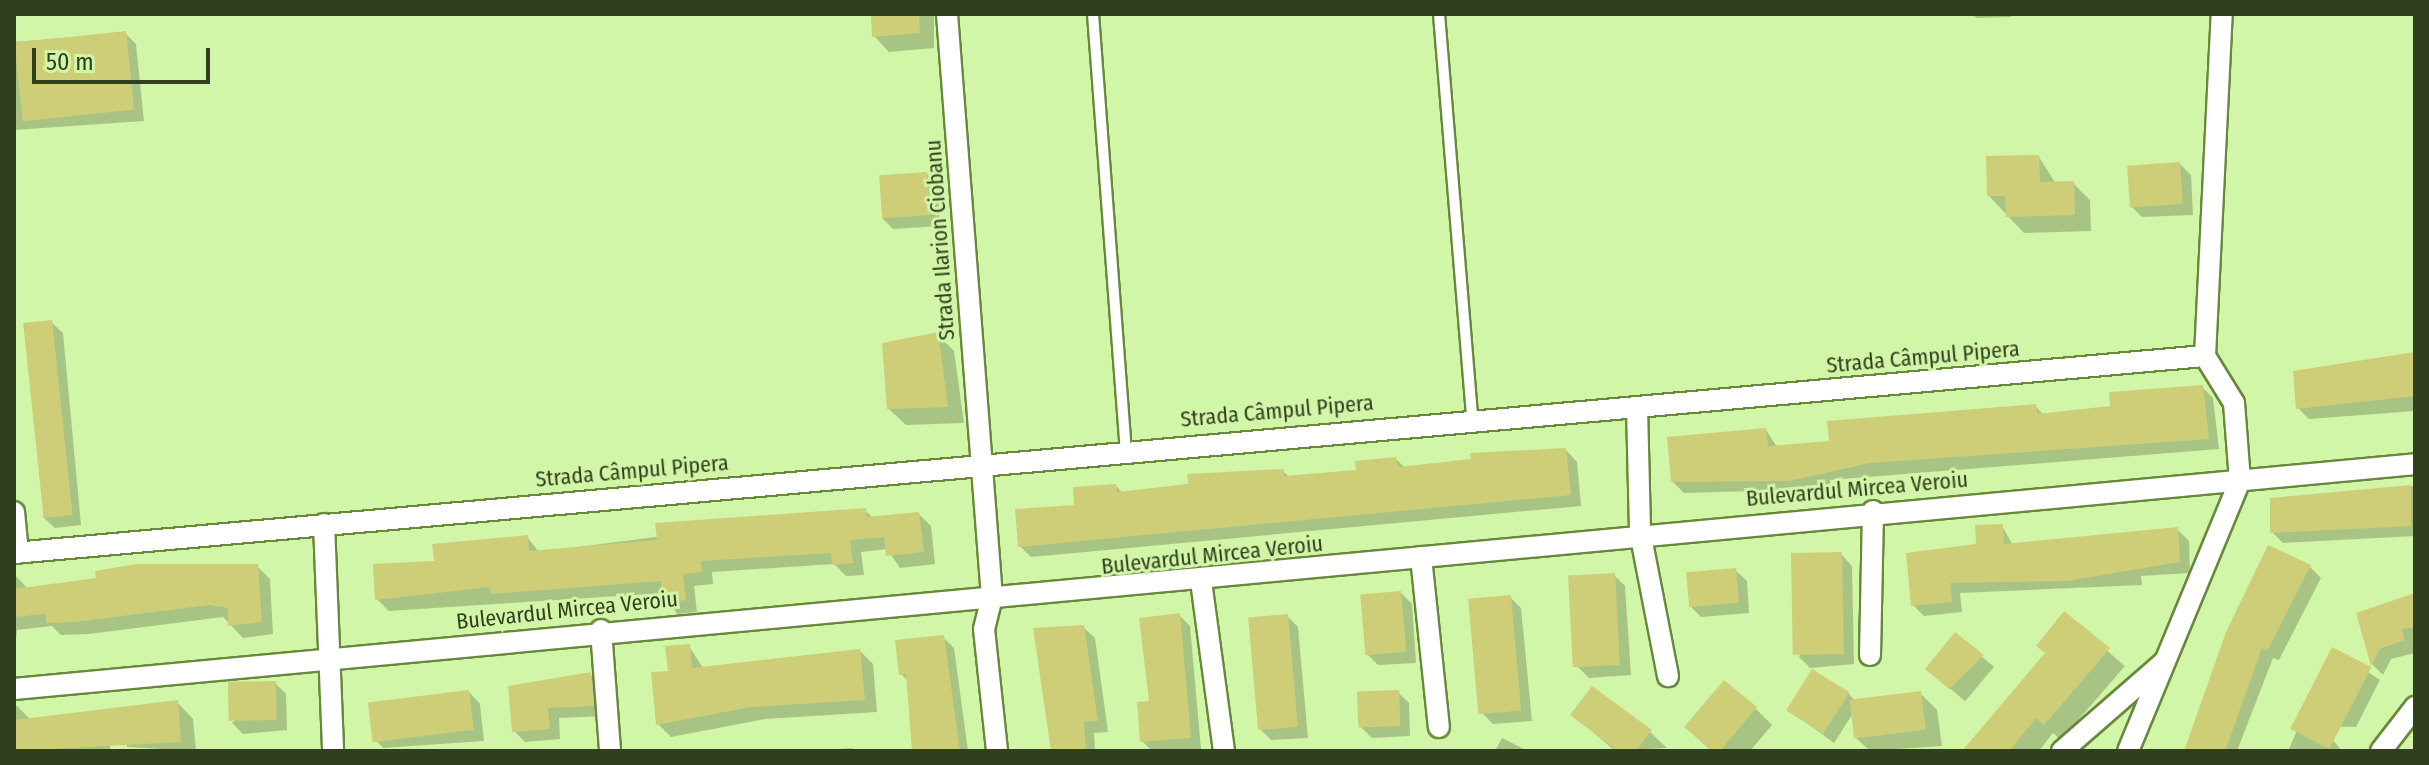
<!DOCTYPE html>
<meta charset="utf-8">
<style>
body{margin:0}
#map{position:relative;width:2429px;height:765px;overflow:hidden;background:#d2f6a7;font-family:"Fira Sans Condensed",sans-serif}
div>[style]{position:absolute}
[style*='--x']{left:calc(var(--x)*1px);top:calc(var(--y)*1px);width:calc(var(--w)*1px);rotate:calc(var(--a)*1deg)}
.shadow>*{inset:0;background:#0003;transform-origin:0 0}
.building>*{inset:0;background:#cfce78;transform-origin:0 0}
.roads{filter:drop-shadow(2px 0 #69883d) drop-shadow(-2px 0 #69883d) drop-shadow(0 2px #69883d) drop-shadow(0 -2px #69883d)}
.lane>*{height:10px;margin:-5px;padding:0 5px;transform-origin:5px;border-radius:5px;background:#fff}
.street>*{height:20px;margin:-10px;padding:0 10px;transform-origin:10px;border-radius:10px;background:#fff}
span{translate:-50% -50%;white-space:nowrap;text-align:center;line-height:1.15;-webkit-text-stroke:6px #d2f6a7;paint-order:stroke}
.street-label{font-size:22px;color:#313f1f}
.frame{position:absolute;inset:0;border:16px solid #313f1f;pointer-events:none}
.scale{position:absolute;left:32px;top:48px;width:178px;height:36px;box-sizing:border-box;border:4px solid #313f1f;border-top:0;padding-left:10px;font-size:24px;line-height:28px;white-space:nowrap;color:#313f1f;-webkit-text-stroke:6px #d2f6a7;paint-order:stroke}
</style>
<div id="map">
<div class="shadow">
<div style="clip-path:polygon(873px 14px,934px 14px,934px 48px,889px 52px,874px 36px)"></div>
<div style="clip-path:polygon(1972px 14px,2011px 14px,2011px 17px,1976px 18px)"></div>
<div style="clip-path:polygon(125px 33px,136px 44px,144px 121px,14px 130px,14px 42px)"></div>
<div style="clip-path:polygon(2039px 157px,2056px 184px,2073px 183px,2090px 200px,2091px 231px,2024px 233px,1989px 196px)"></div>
<div style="clip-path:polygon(2180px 164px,2191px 175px,2193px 215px,2142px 217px,2131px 206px)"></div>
<div style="clip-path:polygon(927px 174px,938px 186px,940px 226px,893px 229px,882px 218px)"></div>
<div style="clip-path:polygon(51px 322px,63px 333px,81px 525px,55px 528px,43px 517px)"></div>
<div style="clip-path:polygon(937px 334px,954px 351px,964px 423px,906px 425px,889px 409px)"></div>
<div style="clip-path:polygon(2415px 356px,2415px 411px,2309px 419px,2298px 408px)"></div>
<div style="clip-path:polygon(2202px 387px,2213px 398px,2219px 449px,1830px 480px,1830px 489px,1684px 493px,1673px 482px,1766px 430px,1777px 447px,1831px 443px,2035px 406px,2044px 415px,2112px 407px)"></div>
<div style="clip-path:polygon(1566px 450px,1577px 462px,1581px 506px,1031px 557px,1020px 546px,1116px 486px,1123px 493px,1283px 471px,1289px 477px,1358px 472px,1396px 459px,1405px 468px)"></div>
<div style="clip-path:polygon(2415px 486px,2415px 536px,2283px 543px,2272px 532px,2272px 499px)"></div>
<div style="clip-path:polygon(865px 510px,874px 519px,919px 514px,931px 526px,935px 564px,900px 568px,887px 549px,861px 552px,864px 575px,846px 576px,834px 564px,712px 572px,713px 584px,694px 586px,697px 612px,677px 614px,664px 593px,389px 611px,377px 599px,436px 563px,527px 537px,539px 552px)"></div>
<div style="clip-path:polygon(2002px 526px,2013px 545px,2178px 530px,2189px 541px,2190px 573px,2141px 576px,2142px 585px,1960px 593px,1962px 612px,1924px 616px,1913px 605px)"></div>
<div style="clip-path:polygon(1841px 554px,1852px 566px,1854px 664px,1810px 668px,1799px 657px)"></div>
<div style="clip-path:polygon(257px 566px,270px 579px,273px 634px,243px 638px,223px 617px,89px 634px,61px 635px,52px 626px,17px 630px,14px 654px,14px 574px,28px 589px)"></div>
<div style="clip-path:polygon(2310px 567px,2321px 578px,2279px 660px,2273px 658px,2237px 751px,2185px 751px)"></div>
<div style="clip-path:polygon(1735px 570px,1747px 581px,1749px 613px,1701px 617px,1690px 606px)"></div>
<div style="clip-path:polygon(1614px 575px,1625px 586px,1631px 675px,1589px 678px,1578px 667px)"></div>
<div style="clip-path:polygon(1401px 593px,1412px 604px,1416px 663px,1378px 665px,1367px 654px)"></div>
<div style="clip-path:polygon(2415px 593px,2415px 653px,2391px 659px,2383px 675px,2373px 665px,2358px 614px)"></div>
<div style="clip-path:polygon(1510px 597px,1521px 608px,1532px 721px,1493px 724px,1482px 713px)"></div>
<div style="clip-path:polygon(2064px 614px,2125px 666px,2061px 740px,2053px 733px,2039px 751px,1966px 751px,2047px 654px)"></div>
<div style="clip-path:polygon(1179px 615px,1190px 626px,1201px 749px,1152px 751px,1142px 741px)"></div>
<div style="clip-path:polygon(1287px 616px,1298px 627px,1308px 738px,1271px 740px,1260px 729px)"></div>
<div style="clip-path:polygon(1083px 627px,1095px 638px,1108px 732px,1094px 733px,1095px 751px,1052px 751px)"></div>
<div style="left:1955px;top:634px;width:51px;height:45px;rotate:40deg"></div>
<div style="clip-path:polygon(943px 637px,954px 648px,968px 751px,913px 751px,909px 682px,901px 674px)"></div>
<div style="clip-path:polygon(689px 646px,703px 668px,860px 651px,873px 664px,877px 712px,765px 719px,671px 737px,658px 724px,670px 673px)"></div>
<div style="clip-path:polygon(2333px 649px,2380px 680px,2356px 727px,2321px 726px,2342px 751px,2288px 751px)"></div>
<div style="clip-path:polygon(590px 674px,601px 685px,604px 716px,559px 718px,560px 739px,525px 742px,514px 731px)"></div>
<div style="clip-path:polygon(275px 683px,286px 694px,287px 730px,243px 734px,232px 723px)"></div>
<div style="clip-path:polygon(469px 692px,480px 704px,484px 741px,383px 748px,372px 736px)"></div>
<div style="clip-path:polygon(1398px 692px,1409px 703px,1410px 736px,1372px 738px,1360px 726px)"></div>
<div style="clip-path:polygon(1848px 693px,1856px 702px,1920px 693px,1937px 710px,1942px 746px,1870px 751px,1857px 739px,1854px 712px,1834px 743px,1789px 710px)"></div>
<div style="clip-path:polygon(177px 702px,193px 719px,196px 751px,127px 747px,123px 708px)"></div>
<div style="clip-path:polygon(14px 703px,31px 720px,111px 725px,110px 751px,14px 751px)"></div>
<div style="clip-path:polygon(1756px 709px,1772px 725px,1750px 751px,1711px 751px,1686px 727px)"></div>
<div style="clip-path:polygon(1573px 715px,1650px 732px,1667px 748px,1615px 751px)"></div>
<div style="clip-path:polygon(1502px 738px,1524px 749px,1525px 751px,1495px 751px)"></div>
<div style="clip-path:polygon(852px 748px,856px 751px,823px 751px,823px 750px)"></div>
</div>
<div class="building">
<div style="clip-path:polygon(871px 14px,919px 14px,920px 33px,872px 37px)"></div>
<div style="left:126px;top:31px;width:79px;height:112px;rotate:84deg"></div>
<div style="clip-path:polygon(2039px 155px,2040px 182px,2074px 181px,2075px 215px,2006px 217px,2005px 196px,1987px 196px,1986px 156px)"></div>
<div style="left:2180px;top:162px;width:42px;height:53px;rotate:86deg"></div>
<div style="left:927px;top:172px;width:43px;height:48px;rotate:86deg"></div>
<div style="left:52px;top:320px;width:196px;height:29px;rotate:84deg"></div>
<div style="clip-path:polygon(938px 332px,948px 407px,887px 409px,882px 343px)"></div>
<div style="clip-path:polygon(2415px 352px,2415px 396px,2296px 409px,2293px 371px)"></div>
<div style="clip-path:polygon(2203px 385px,2209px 439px,1870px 463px,1789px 481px,1671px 482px,1667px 437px,1766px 428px,1768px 446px,1829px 441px,1827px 421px,2036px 404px,2037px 414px,2110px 406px,2109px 392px)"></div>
<div style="clip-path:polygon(1566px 448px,1571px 495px,1018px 547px,1015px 509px,1074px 505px,1073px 487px,1116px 484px,1117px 492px,1188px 484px,1187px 474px,1284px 469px,1284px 476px,1356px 470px,1355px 461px,1396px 457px,1398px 467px,1471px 459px,1470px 453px)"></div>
<div style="clip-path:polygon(2411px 485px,2411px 526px,2270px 533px,2270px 498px)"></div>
<div style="clip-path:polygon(866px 508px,867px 517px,919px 512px,924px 552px,886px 556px,884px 537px,850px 540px,853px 563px,832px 565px,831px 553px,701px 561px,702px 572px,683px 574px,686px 600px,663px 603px,661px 581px,491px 594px,490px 587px,375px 600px,373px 564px,434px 561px,432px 544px,528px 535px,529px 551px,657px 540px,655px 523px)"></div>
<div style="clip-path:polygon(2003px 524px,2004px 544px,2178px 527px,2180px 562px,2068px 581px,1950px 583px,1952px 602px,1911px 606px,1906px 553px,1976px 544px,1975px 525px)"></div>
<div style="clip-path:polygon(2268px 545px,2311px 565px,2267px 651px,2262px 648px,2225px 751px,2184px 751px,2226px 632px)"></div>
<div style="left:1842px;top:552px;width:102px;height:51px;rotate:89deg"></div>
<div style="clip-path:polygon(136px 564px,258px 564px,262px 622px,228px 626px,228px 608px,209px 605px,75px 622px,46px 623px,46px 614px,14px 617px,14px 589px,96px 578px,95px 571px)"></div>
<div style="left:1736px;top:568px;width:35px;height:50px;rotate:85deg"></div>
<div style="left:1615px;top:573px;width:92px;height:47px;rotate:87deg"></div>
<div style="left:1401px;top:591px;width:61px;height:41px;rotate:85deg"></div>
<div style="clip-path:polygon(2415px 593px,2415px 627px,2402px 629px,2404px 640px,2380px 649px,2371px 666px,2356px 613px)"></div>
<div style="left:1511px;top:595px;width:116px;height:43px;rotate:85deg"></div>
<div style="clip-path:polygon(2064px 611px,2110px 648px,2044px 725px,2036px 718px,2009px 751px,1962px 751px,2045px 653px,2036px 646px)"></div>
<div style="clip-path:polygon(1180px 613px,1191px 738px,1140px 742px,1137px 702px,1149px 701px,1139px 618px)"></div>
<div style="left:1288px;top:614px;width:113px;height:40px;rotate:85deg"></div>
<div style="clip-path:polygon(1084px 625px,1098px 721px,1084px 722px,1086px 751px,1051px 751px,1033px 628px)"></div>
<div style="clip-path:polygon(1955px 632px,1984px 655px,1949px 689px,1925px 669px)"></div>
<div style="clip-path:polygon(944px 635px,960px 751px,912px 751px,906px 674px,899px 675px,895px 640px)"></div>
<div style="clip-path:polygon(690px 644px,692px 668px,860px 649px,865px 700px,751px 707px,656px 725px,651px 672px,668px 671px,665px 646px)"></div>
<div style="left:2332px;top:647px;width:44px;height:92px;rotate:27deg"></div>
<div style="left:1812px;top:669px;width:44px;height:49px;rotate:32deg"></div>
<div style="clip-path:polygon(591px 672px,594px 706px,548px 708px,550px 729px,512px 732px,508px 686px)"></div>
<div style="clip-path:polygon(1724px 680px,1757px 707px,1720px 751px,1712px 751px,1684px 727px)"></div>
<div style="left:276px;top:681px;width:39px;height:48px;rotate:89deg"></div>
<div style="clip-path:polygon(1592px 686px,1652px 730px,1636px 751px,1618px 751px,1570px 715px)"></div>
<div style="left:469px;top:690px;width:40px;height:102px;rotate:83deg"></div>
<div style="left:1399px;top:690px;width:36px;height:42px;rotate:88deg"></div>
<div style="left:1921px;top:691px;width:39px;height:72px;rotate:83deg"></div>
<div style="clip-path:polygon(178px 700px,181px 742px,14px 751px,14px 720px)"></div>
</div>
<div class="roads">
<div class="lane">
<div style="--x:1093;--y:14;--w:436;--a:85.7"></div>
<div style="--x:1439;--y:14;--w:404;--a:85.3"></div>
</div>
<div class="street">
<div style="--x:947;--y:14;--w:585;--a:85.59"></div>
<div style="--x:992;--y:597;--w:33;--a:104"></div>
<div style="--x:984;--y:629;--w:123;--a:83.9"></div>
<div style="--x:2205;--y:356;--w:342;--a:-87.2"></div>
<div style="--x:1637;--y:407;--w:125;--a:88.6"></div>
<div style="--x:1640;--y:532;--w:147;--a:79"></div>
<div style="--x:14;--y:512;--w:41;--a:84.4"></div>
<div style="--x:324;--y:524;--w:227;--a:87.7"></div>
<div style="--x:14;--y:553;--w:2200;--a:-5.14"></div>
<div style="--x:1421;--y:557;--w:171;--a:84"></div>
<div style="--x:1201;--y:581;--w:172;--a:82.3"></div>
<div style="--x:601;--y:630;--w:121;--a:85.7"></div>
<div style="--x:1870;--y:655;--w:144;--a:-88.8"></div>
<div style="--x:14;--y:689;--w:2412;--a:-5.35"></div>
<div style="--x:2062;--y:751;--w:134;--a:-41.1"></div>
<div style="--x:2128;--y:751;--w:292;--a:-67.5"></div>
<div style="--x:2240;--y:481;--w:78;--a:-94.4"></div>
<div style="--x:2234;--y:403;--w:55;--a:-121.7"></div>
<div style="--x:2381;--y:751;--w:56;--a:-52.3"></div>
</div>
</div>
<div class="street-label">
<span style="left:940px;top:240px;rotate:-94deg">Strada Ilarion Ciobanu</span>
<span style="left:1923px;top:357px;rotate:-5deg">Strada Câmpul Pipera</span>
<span style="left:1277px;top:411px;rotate:-5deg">Strada Câmpul Pipera</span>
<span style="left:632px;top:471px;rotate:-5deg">Strada Câmpul Pipera</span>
<span style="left:1857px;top:489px;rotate:-5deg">Bulevardul Mircea Veroiu</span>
<span style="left:1212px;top:555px;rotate:-6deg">Bulevardul Mircea Veroiu</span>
<span style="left:567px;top:610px;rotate:-6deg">Bulevardul Mircea Veroiu</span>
</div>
<div class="frame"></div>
<div class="scale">50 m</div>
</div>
